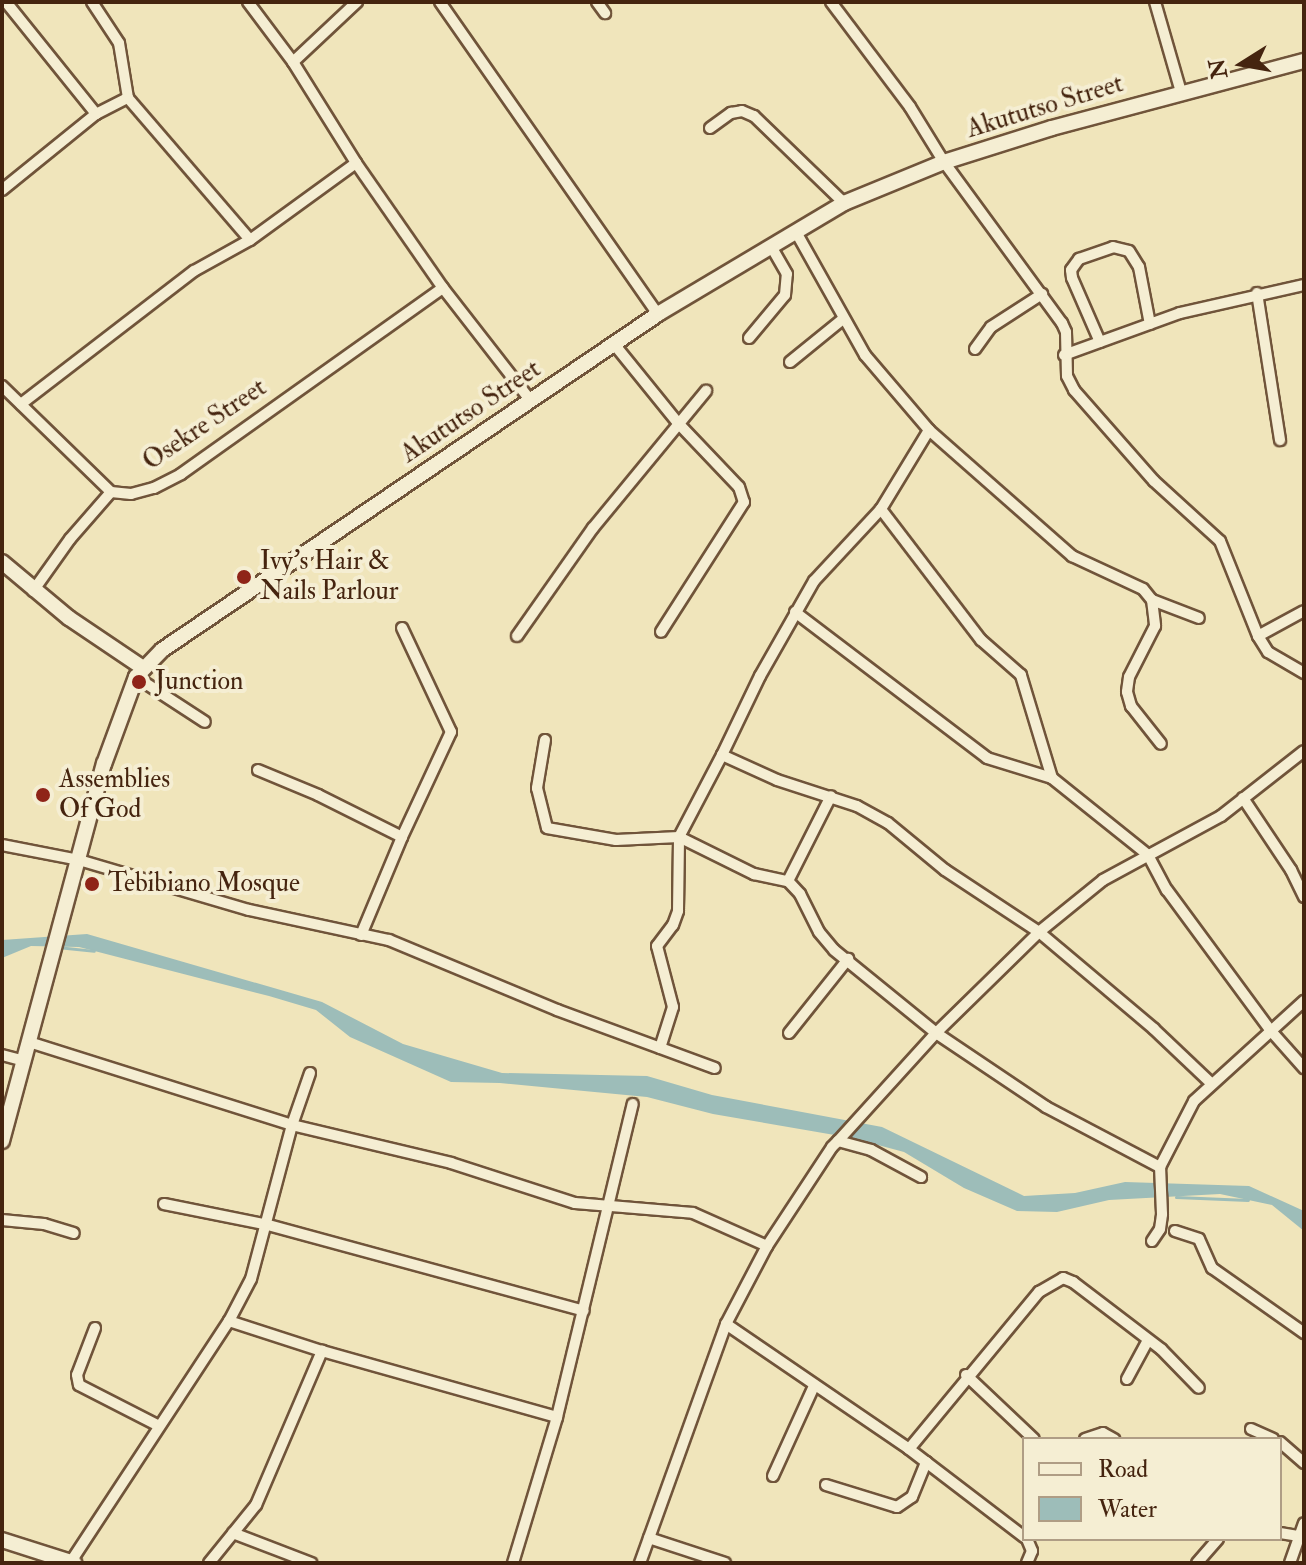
<!DOCTYPE html>
<style>
body{margin:0}
#map{position:relative;width:1306px;height:1565px;overflow:hidden;background:#f0e5bb;font-family:"IM FELL Double Pica",serif}
div>[style]{position:absolute}
[style*='--x']{left:calc(var(--x)*1px);top:calc(var(--y)*1px);width:calc(var(--w)*1px);rotate:calc(var(--a)*1deg)}
.water>*{inset:0;background:#9dbdb9}
.stream>*{height:3px;margin:-1.5px;padding:0 1.5px;transform-origin:1.5px;border-radius:1.5px;background:#9dbdb9}
.roads{filter:drop-shadow(2px 0 #70543a) drop-shadow(-2px 0 #70543a) drop-shadow(0 2px #70543a) drop-shadow(0 -2px #70543a)}
.street>*{height:10px;margin:-5px;padding:0 5px;transform-origin:5px;border-radius:5px;background:#f5eed3}
.secondary>*{height:14px;margin:-7px;padding:0 7px;transform-origin:7px;border-radius:7px;background:#f5eed3}
.dots>*{width:22px;height:22px;translate:-50% -50%;box-sizing:border-box;border:4px solid #f5eed3;border-radius:50%}
span{translate:-50% -50%;white-space:nowrap;text-align:center;line-height:1.15;-webkit-text-stroke:8px #f5eed3;paint-order:stroke}
.street-label{font-size:26px;color:#45240f}
.poi-label{font-size:26px;color:#45240f}
.left{translate:0 -50%;text-align:left}
.frame{position:absolute;inset:0;border:4px solid #45240f;pointer-events:none}
.legend{position:absolute;left:1022px;top:1437px;width:260px;height:104px;box-sizing:border-box;background:#f5eed3;border:2px solid #af9d85;margin:0;padding:10px 14px;list-style:none;font-size:24px;color:#45240f}
.legend li{display:flex;align-items:center;gap:16px;height:40px}
.legend b{width:40px;border:2px solid #af9d85}
.north{position:absolute;left:1202px;top:24px;width:80px;height:80px;-webkit-text-stroke:6px #f5eed3;paint-order:stroke;rotate:259deg;font-size:22px;font-weight:700;line-height:32px;text-align:center;color:#45240f}
.north::after{content:'';display:block;margin:auto;width:28px;height:36px;background:#45240f;clip-path:polygon(50% 0,100% 100%,50% 72%,0 100%)}
</style>
<div id="map">
<div class="water">
<div style="clip-path:polygon(87px 934px,322px 1002px,403px 1044px,502px 1073px,647px 1076px,712px 1095px,882px 1127px,1024px 1196px,1075px 1193px,1125px 1182px,1249px 1186px,1304px 1211px,1304px 1231px,1272px 1205px,1220px 1194px,1109px 1200px,1057px 1212px,1017px 1211px,964px 1188px,904px 1152px,852px 1138px,713px 1114px,647px 1097px,500px 1083px,451px 1082px,350px 1037px,316px 1010px,269px 996px,79px 947px,31px 946px,2px 958px,2px 940px)"></div>
</div>
<div class="stream">
<div style="--x:57;--y:947;--w:37;--a:6"></div>
<div style="--x:1176;--y:1197;--w:72;--a:2.4"></div>
</div>
<div class="roads">
<div class="street">
<div style="--x:6;--y:2;--w:144;--a:51.2"></div>
<div style="--x:92;--y:2;--w:49;--a:56.6"></div>
<div style="--x:119;--y:43;--w:56;--a:80.7"></div>
<div style="--x:248;--y:2;--w:75;--a:53.1"></div>
<div style="--x:293;--y:62;--w:119;--a:58"></div>
<div style="--x:356;--y:163;--w:152;--a:55.2"></div>
<div style="--x:443;--y:288;--w:143;--a:52.1"></div>
<div style="--x:440;--y:2;--w:381;--a:55.1"></div>
<div style="--x:597;--y:2;--w:14;--a:54"></div>
<div style="--x:831;--y:2;--w:131;--a:53"></div>
<div style="--x:910;--y:107;--w:65;--a:58.3"></div>
<div style="--x:944;--y:162;--w:200;--a:53.8"></div>
<div style="--x:1062;--y:323;--w:10;--a:66"></div>
<div style="--x:1066;--y:332;--w:44;--a:88.7"></div>
<div style="--x:1067;--y:376;--w:16;--a:63"></div>
<div style="--x:1074;--y:390;--w:121;--a:48.7"></div>
<div style="--x:1154;--y:481;--w:89;--a:42.3"></div>
<div style="--x:1220;--y:541;--w:102;--a:68.2"></div>
<div style="--x:1258;--y:636;--w:19;--a:58"></div>
<div style="--x:1268;--y:652;--w:42;--a:30.3"></div>
<div style="--x:1155;--y:2;--w:94;--a:73.9"></div>
<div style="--x:293;--y:62;--w:88;--a:-43.2"></div>
<div style="--x:710;--y:128;--w:26;--a:-36"></div>
<div style="--x:731;--y:113;--w:11;--a:-10"></div>
<div style="--x:742;--y:111;--w:13;--a:23"></div>
<div style="--x:754;--y:116;--w:125;--a:44"></div>
<div style="--x:2;--y:190;--w:121;--a:-39"></div>
<div style="--x:96;--y:114;--w:36;--a:-27"></div>
<div style="--x:128;--y:98;--w:187;--a:49.3"></div>
<div style="--x:796;--y:232;--w:141;--a:60.7"></div>
<div style="--x:865;--y:355;--w:99;--a:49.5"></div>
<div style="--x:929;--y:430;--w:92;--a:121.3"></div>
<div style="--x:881;--y:509;--w:98;--a:132.9"></div>
<div style="--x:814;--y:581;--w:109;--a:119.6"></div>
<div style="--x:760;--y:676;--w:88;--a:115.7"></div>
<div style="--x:722;--y:755;--w:60;--a:24.4"></div>
<div style="--x:777;--y:780;--w:84;--a:18"></div>
<div style="--x:857;--y:806;--w:35;--a:29"></div>
<div style="--x:888;--y:823;--w:74;--a:39.5"></div>
<div style="--x:945;--y:870;--w:113;--a:33.4"></div>
<div style="--x:1039;--y:932;--w:150;--a:40.1"></div>
<div style="--x:1154;--y:1029;--w:79;--a:43.5"></div>
<div style="--x:1257;--y:293;--w:149;--a:81.1"></div>
<div style="--x:749;--y:338;--w:56;--a:-50.1"></div>
<div style="--x:785;--y:295;--w:21;--a:-85"></div>
<div style="--x:787;--y:274;--w:32;--a:-120"></div>
<div style="--x:1100;--y:342;--w:70;--a:-113.6"></div>
<div style="--x:1072;--y:278;--w:8;--a:-97"></div>
<div style="--x:1071;--y:270;--w:14;--a:-54"></div>
<div style="--x:1079;--y:259;--w:36;--a:-19"></div>
<div style="--x:1113;--y:247;--w:16;--a:14"></div>
<div style="--x:1129;--y:251;--w:19;--a:58"></div>
<div style="--x:1139;--y:267;--w:58;--a:79.1"></div>
<div style="--x:614;--y:344;--w:102;--a:51"></div>
<div style="--x:678;--y:423;--w:88;--a:46.4"></div>
<div style="--x:739;--y:487;--w:16;--a:72"></div>
<div style="--x:744;--y:502;--w:154;--a:122.6"></div>
<div style="--x:975;--y:349;--w:27;--a:-54"></div>
<div style="--x:991;--y:327;--w:61;--a:-32.9"></div>
<div style="--x:1064;--y:355;--w:123;--a:-19.9"></div>
<div style="--x:1180;--y:313;--w:127;--a:-12.7"></div>
<div style="--x:790;--y:362;--w:68;--a:-39.1"></div>
<div style="--x:2;--y:386;--w:152;--a:44.2"></div>
<div style="--x:111;--y:492;--w:20;--a:6"></div>
<div style="--x:131;--y:494;--w:24;--a:-15"></div>
<div style="--x:154;--y:488;--w:30;--a:-27"></div>
<div style="--x:181;--y:474;--w:321;--a:-35.4"></div>
<div style="--x:21;--y:404;--w:218;--a:-37.6"></div>
<div style="--x:194;--y:271;--w:64;--a:-29"></div>
<div style="--x:250;--y:240;--w:131;--a:-36"></div>
<div style="--x:929;--y:430;--w:191;--a:41.4"></div>
<div style="--x:1072;--y:556;--w:78;--a:24.9"></div>
<div style="--x:1143;--y:589;--w:14;--a:51"></div>
<div style="--x:1152;--y:600;--w:26;--a:83"></div>
<div style="--x:1155;--y:626;--w:57;--a:117"></div>
<div style="--x:1129;--y:677;--w:15;--a:98"></div>
<div style="--x:1127;--y:692;--w:15;--a:74"></div>
<div style="--x:1131;--y:706;--w:48;--a:51.7"></div>
<div style="--x:33;--y:591;--w:64;--a:-54.6"></div>
<div style="--x:70;--y:539;--w:62;--a:-48.9"></div>
<div style="--x:1152;--y:600;--w:50;--a:21"></div>
<div style="--x:795;--y:612;--w:241;--a:37.2"></div>
<div style="--x:987;--y:758;--w:68;--a:17.1"></div>
<div style="--x:1052;--y:778;--w:108;--a:-106.8"></div>
<div style="--x:1021;--y:675;--w:53;--a:-138.8"></div>
<div style="--x:981;--y:640;--w:165;--a:-127.4"></div>
<div style="--x:517;--y:636;--w:132;--a:-54.9"></div>
<div style="--x:593;--y:528;--w:178;--a:-50.5"></div>
<div style="--x:1258;--y:636;--w:52;--a:-28.5"></div>
<div style="--x:136;--y:677;--w:82;--a:33.1"></div>
<div style="--x:545;--y:740;--w:49;--a:99.5"></div>
<div style="--x:537;--y:788;--w:41;--a:76"></div>
<div style="--x:547;--y:828;--w:70;--a:9.9"></div>
<div style="--x:616;--y:840;--w:63;--a:-2.7"></div>
<div style="--x:679;--y:837;--w:84;--a:26.3"></div>
<div style="--x:754;--y:874;--w:35;--a:12"></div>
<div style="--x:788;--y:881;--w:18;--a:47"></div>
<div style="--x:800;--y:894;--w:42;--a:63.4"></div>
<div style="--x:819;--y:932;--w:23;--a:50"></div>
<div style="--x:834;--y:950;--w:132;--a:39.1"></div>
<div style="--x:936;--y:1033;--w:133;--a:33.9"></div>
<div style="--x:1046;--y:1107;--w:129;--a:27.8"></div>
<div style="--x:258;--y:770;--w:65;--a:22.6"></div>
<div style="--x:318;--y:795;--w:94;--a:26.6"></div>
<div style="--x:1052;--y:778;--w:123;--a:38.7"></div>
<div style="--x:1148;--y:855;--w:40;--a:62"></div>
<div style="--x:1167;--y:890;--w:175;--a:53.6"></div>
<div style="--x:1271;--y:1031;--w:50;--a:48.3"></div>
<div style="--x:1243;--y:798;--w:87;--a:56.3"></div>
<div style="--x:1291;--y:870;--w:30;--a:64"></div>
<div style="--x:2;--y:845;--w:78;--a:11"></div>
<div style="--x:79;--y:860;--w:177;--a:16.4"></div>
<div style="--x:249;--y:910;--w:143;--a:12.1"></div>
<div style="--x:389;--y:940;--w:182;--a:22.6"></div>
<div style="--x:557;--y:1010;--w:168;--a:20.2"></div>
<div style="--x:788;--y:881;--w:95;--a:-63.2"></div>
<div style="--x:361;--y:935;--w:106;--a:-67.3"></div>
<div style="--x:402;--y:837;--w:116;--a:-65"></div>
<div style="--x:451;--y:732;--w:115;--a:-115.2"></div>
<div style="--x:789;--y:1033;--w:95;--a:-51.4"></div>
<div style="--x:29;--y:1042;--w:276;--a:17.5"></div>
<div style="--x:292;--y:1125;--w:163;--a:13.4"></div>
<div style="--x:451;--y:1163;--w:130;--a:17.9"></div>
<div style="--x:575;--y:1203;--w:118;--a:4.8"></div>
<div style="--x:693;--y:1213;--w:81;--a:24"></div>
<div style="--x:660;--y:1048;--w:43;--a:-72.4"></div>
<div style="--x:673;--y:1007;--w:63;--a:-104.7"></div>
<div style="--x:657;--y:946;--w:26;--a:-53"></div>
<div style="--x:673;--y:925;--w:15;--a:-70"></div>
<div style="--x:678;--y:911;--w:74;--a:-89.2"></div>
<div style="--x:679;--y:837;--w:93;--a:-62.3"></div>
<div style="--x:2;--y:1055;--w:23;--a:15"></div>
<div style="--x:838;--y:1141;--w:146;--a:-47.8"></div>
<div style="--x:936;--y:1033;--w:144;--a:-44.4"></div>
<div style="--x:1039;--y:932;--w:82;--a:-39.1"></div>
<div style="--x:1103;--y:880;--w:134;--a:-28.5"></div>
<div style="--x:1221;--y:816;--w:105;--a:-38.1"></div>
<div style="--x:164;--y:1204;--w:106;--a:11.4"></div>
<div style="--x:268;--y:1225;--w:327;--a:15.2"></div>
<div style="--x:2;--y:1220;--w:42;--a:5.4"></div>
<div style="--x:44;--y:1224;--w:31;--a:17"></div>
<div style="--x:1175;--y:1231;--w:25;--a:18"></div>
<div style="--x:1199;--y:1239;--w:32;--a:66"></div>
<div style="--x:1212;--y:1268;--w:113;--a:35.2"></div>
<div style="--x:1152;--y:1241;--w:14;--a:-56"></div>
<div style="--x:1160;--y:1229;--w:15;--a:-82"></div>
<div style="--x:1162;--y:1214;--w:47;--a:-92.4"></div>
<div style="--x:1160;--y:1167;--w:74;--a:-62.7"></div>
<div style="--x:1194;--y:1101;--w:149;--a:-42.3"></div>
<div style="--x:229;--y:1321;--w:98;--a:17.9"></div>
<div style="--x:322;--y:1351;--w:244;--a:15.7"></div>
<div style="--x:726;--y:1324;--w:222;--a:34.3"></div>
<div style="--x:909;--y:1449;--w:145;--a:37.4"></div>
<div style="--x:95;--y:1328;--w:50;--a:111"></div>
<div style="--x:77;--y:1375;--w:10;--a:79"></div>
<div style="--x:79;--y:1385;--w:90;--a:27.1"></div>
<div style="--x:966;--y:1375;--w:93;--a:43.3"></div>
<div style="--x:1127;--y:1379;--w:44;--a:-61.7"></div>
<div style="--x:1251;--y:1429;--w:24;--a:24"></div>
<div style="--x:1085;--y:1439;--w:19;--a:-18"></div>
<div style="--x:1103;--y:1433;--w:13;--a:29"></div>
<div style="--x:1280;--y:1442;--w:32;--a:41"></div>
<div style="--x:909;--y:1449;--w:204;--a:-50.4"></div>
<div style="--x:1039;--y:1292;--w:28;--a:-30"></div>
<div style="--x:1063;--y:1278;--w:11;--a:22"></div>
<div style="--x:1073;--y:1282;--w:111;--a:37.3"></div>
<div style="--x:1161;--y:1349;--w:54;--a:45.7"></div>
<div style="--x:773;--y:1476;--w:99;--a:-65.5"></div>
<div style="--x:826;--y:1485;--w:74;--a:17.2"></div>
<div style="--x:897;--y:1507;--w:18;--a:-34"></div>
<div style="--x:912;--y:1497;--w:38;--a:-68"></div>
<div style="--x:233;--y:1533;--w:84;--a:21"></div>
<div style="--x:1280;--y:1533;--w:18;--a:9"></div>
<div style="--x:649;--y:1538;--w:80;--a:18.2"></div>
<div style="--x:1027;--y:1539;--w:13;--a:67"></div>
<div style="--x:1032;--y:1551;--w:13;--a:113"></div>
<div style="--x:70;--y:1563;--w:290;--a:-56.7"></div>
<div style="--x:229;--y:1321;--w:47;--a:-62.4"></div>
<div style="--x:251;--y:1279;--w:159;--a:-75.1"></div>
<div style="--x:292;--y:1125;--w:55;--a:-70.9"></div>
<div style="--x:209;--y:1563;--w:75;--a:-51"></div>
<div style="--x:256;--y:1505;--w:168;--a:-66.8"></div>
<div style="--x:513;--y:1563;--w:152;--a:-73.2"></div>
<div style="--x:557;--y:1417;--w:322;--a:-76.4"></div>
<div style="--x:640;--y:1563;--w:254;--a:-70.2"></div>
<div style="--x:726;--y:1324;--w:88;--a:-62.3"></div>
<div style="--x:767;--y:1246;--w:118;--a:-56.7"></div>
<div style="--x:832;--y:1147;--w:8;--a:-45"></div>
<div style="--x:838;--y:1141;--w:34;--a:15"></div>
<div style="--x:871;--y:1150;--w:57;--a:28.4"></div>
<div style="--x:1197;--y:1563;--w:32;--a:-49"></div>
<div style="--x:1290;--y:1563;--w:42;--a:-70.7"></div>
</div>
<div class="secondary">
<div style="--x:2;--y:562;--w:87;--a:39.9"></div>
<div style="--x:69;--y:618;--w:89;--a:34"></div>
<div style="--x:2;--y:1141;--w:391;--a:-74.9"></div>
<div style="--x:104;--y:764;--w:93;--a:-69.8"></div>
<div style="--x:136;--y:677;--w:37;--a:-46"></div>
<div style="--x:162;--y:650;--w:599;--a:-34.11"></div>
<div style="--x:658;--y:314;--w:217;--a:-30.8"></div>
<div style="--x:844;--y:203;--w:108;--a:-22.3"></div>
<div style="--x:944;--y:162;--w:113;--a:-17.5"></div>
<div style="--x:1052;--y:128;--w:261;--a:-14.9"></div>
<div style="--x:2;--y:1540;--w:76;--a:17.7"></div>
</div>
</div>
<div class="dots">
<div style="left:244px;top:577px;background:#8f2418"></div>
<div style="left:139px;top:682px;background:#8f2418"></div>
<div style="left:43px;top:795px;background:#8f2418"></div>
<div style="left:92px;top:884px;background:#8f2418"></div>
</div>
<div class="street-label">
<span style="left:1045px;top:107px;rotate:-17deg">Akututso Street</span>
<span style="left:471px;top:412px;rotate:-34deg">Akututso Street</span>
<span style="left:205px;top:425px;rotate:-34deg">Osekre Street</span>
</div>
<div class="poi-label">
<span class="left" style="left:260px;top:577px">Ivy's Hair &amp;<br>Nails Parlour</span>
<span class="left" style="left:155px;top:682px">Junction</span>
<span class="left" style="left:59px;top:795px">Assemblies<br>Of God</span>
<span class="left" style="left:108px;top:884px">Tebibiano Mosque</span>
</div>
<div class="frame"></div>
<ul class="legend">
<li><b style="height:10px;background:#f5eed3"></b>Road</li>
<li><b style="height:22px;background:#9dbdb9"></b>Water</li>
</ul>
<div class="north">N</div>
</div>
